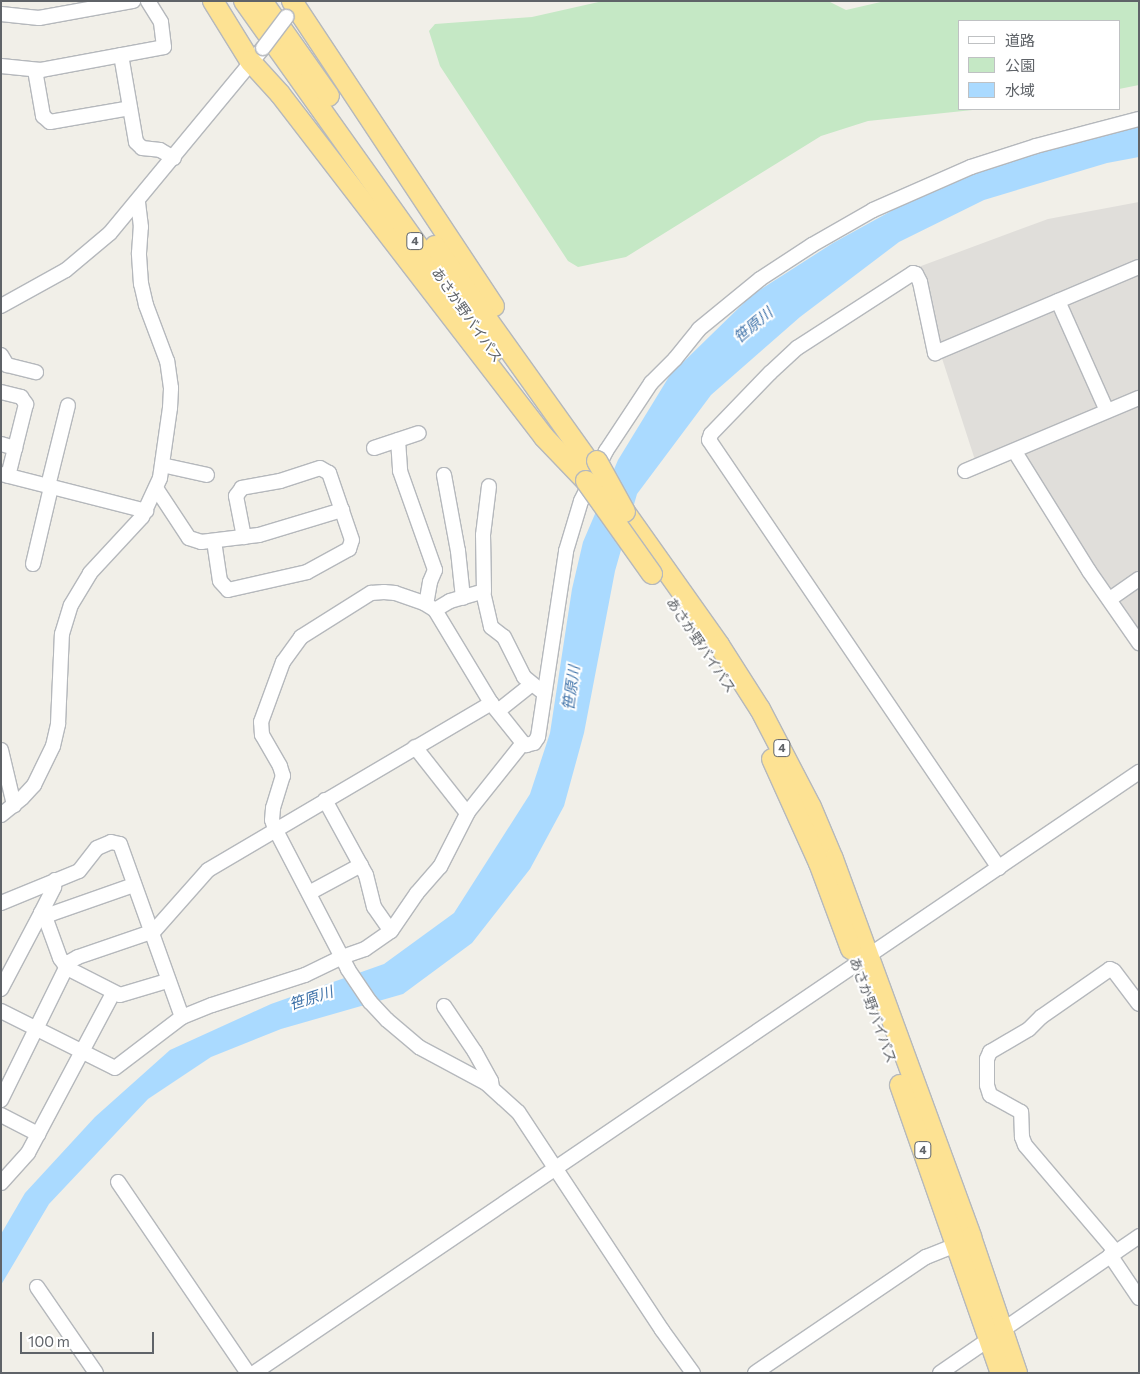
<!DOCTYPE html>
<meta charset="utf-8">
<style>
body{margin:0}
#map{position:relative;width:1140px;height:1374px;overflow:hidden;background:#f1efe8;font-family:Commissioner,"Noto Sans JP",sans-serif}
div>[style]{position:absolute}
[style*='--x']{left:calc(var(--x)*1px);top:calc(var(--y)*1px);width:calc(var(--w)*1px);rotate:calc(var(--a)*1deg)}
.industrial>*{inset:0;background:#e0deda}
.green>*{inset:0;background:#c5e8c5}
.water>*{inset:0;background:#aadaff}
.roads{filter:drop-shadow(1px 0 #b5b8bc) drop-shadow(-1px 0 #b5b8bc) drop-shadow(0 1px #b5b8bc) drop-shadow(0 -1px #b5b8bc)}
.minor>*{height:14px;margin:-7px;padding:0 7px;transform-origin:7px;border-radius:7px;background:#fff}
.highway>*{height:20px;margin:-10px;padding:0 10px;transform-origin:10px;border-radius:10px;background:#fde293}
.bridges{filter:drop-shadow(1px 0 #b5b8bc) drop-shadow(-1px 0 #b5b8bc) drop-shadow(0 1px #b5b8bc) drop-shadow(0 -1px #b5b8bc)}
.minor-bridge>*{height:14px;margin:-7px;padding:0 7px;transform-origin:7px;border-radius:7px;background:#fff}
.highway-bridge>*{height:20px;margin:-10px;padding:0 10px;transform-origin:10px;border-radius:10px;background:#fde293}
span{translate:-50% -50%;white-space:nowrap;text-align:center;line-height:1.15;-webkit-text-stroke:4px #fff;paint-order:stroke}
.shield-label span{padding:1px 4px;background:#fff;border:1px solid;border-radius:4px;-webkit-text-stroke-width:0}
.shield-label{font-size:12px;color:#5f6368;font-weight:700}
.street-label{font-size:14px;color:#5f6368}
.water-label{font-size:15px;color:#4174aa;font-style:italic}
.frame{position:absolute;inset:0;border:2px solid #5f6368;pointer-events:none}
.legend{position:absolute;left:958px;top:20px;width:162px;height:90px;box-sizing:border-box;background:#fff;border:1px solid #bfc1c3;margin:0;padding:6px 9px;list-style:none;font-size:15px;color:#5f6368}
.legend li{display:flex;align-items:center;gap:10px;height:25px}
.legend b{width:25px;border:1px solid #bfc1c3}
.scale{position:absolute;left:20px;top:1332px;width:134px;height:22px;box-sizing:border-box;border:2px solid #5f6368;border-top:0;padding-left:6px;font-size:15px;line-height:18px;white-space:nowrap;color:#5f6368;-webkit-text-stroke:4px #fff;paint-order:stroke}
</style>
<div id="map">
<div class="industrial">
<div style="clip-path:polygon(1139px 202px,1139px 635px,1007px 452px,975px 460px,913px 269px,1048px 219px)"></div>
</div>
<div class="green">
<div style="clip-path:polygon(603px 1px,828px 1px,846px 10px,885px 1px,1139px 1px,1139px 85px,1119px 89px,1119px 21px,959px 21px,959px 109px,982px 109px,868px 121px,821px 136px,626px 257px,578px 267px,568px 261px,440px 66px,429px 31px,435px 24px,532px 17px)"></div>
</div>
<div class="water">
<div style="clip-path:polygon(1139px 121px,1139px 157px,1107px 163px,984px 200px,899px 242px,800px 317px,711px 395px,637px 494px,615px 571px,584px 733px,564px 806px,530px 869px,472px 943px,403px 994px,281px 1029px,211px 1057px,148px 1099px,49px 1204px,1px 1285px,1px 1234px,25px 1193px,95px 1117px,170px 1050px,271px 1004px,384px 964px,454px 913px,530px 794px,550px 733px,572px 589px,583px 542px,618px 460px,670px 375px,752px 295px,833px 243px,893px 210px,967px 172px)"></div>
</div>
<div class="roads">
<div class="minor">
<div style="--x:1;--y:14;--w:38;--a:6"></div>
<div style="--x:39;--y:18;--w:96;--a:-10.3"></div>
<div style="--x:121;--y:55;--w:88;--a:80.2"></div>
<div style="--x:136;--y:142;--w:8;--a:45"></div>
<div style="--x:142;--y:148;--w:18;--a:6"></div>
<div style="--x:160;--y:150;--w:16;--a:30"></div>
<div style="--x:1;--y:66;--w:40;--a:5.7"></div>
<div style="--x:41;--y:70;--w:125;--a:-10.6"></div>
<div style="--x:164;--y:47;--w:25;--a:-97"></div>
<div style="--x:161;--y:22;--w:25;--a:-122"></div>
<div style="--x:35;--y:70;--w:47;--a:80.1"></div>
<div style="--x:43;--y:116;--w:9;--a:41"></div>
<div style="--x:50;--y:122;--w:81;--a:-9.9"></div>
<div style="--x:1058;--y:301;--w:120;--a:66"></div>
<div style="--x:1;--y:306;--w:74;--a:-29"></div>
<div style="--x:66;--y:270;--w:57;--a:-40.1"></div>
<div style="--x:110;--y:233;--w:240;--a:-50.4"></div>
<div style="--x:1;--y:355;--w:12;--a:59"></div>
<div style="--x:7;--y:365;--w:30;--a:14"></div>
<div style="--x:1;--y:392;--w:21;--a:14"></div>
<div style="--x:21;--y:397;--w:9;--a:54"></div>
<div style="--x:26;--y:404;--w:74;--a:104"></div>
<div style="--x:398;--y:440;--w:31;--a:86"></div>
<div style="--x:400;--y:471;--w:105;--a:70.5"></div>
<div style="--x:435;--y:570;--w:13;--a:113"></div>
<div style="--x:430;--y:582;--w:22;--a:100"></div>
<div style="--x:1;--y:444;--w:15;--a:16"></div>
<div style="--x:374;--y:448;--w:47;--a:-18.4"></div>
<div style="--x:1015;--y:452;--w:140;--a:58.1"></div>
<div style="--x:1089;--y:571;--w:88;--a:55.2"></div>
<div style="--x:162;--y:465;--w:46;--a:12.5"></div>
<div style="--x:965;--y:471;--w:189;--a:-22.8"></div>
<div style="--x:1;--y:474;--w:150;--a:14.3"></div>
<div style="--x:444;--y:475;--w:77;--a:79.6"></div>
<div style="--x:458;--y:551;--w:47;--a:83.9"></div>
<div style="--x:48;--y:486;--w:83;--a:-76.1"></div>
<div style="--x:156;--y:488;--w:60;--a:56.6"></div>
<div style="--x:189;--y:538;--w:13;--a:18"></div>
<div style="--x:201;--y:542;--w:58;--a:-6.9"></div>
<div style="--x:259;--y:535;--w:87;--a:-16.8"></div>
<div style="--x:214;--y:541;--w:40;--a:81.5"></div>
<div style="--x:220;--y:581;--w:12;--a:48"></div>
<div style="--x:228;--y:590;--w:81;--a:-12.8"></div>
<div style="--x:307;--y:572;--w:48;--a:-28.7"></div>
<div style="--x:349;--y:549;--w:9;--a:-72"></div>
<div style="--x:352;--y:540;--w:71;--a:-108.9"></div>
<div style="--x:329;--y:473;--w:10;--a:-151"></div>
<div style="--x:320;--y:468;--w:42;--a:162"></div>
<div style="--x:280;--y:481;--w:39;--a:170"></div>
<div style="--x:242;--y:488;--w:10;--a:127"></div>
<div style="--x:236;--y:496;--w:42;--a:79"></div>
<div style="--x:33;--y:564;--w:79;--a:-76.8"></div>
<div style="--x:483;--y:592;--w:36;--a:77"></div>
<div style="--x:491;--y:627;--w:16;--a:38"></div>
<div style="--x:504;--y:637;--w:45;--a:63.4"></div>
<div style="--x:524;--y:677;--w:26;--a:39"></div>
<div style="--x:1110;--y:599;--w:35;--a:-35"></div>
<div style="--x:435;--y:610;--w:17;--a:-31"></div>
<div style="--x:450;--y:601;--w:35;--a:-16"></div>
<div style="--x:484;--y:591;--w:56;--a:-91"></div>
<div style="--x:483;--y:535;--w:49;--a:-83"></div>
<div style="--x:498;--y:711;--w:43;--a:-38.5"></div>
<div style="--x:415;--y:747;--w:84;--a:51.8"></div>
<div style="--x:1;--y:750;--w:57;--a:76.7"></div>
<div style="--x:325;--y:800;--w:85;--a:61.3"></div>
<div style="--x:366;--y:875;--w:33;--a:76"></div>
<div style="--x:374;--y:907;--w:29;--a:55"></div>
<div style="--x:1;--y:815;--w:27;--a:-39"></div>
<div style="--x:22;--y:798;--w:18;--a:-47"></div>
<div style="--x:34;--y:785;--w:43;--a:-64"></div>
<div style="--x:53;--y:746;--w:23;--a:-77"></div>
<div style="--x:58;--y:724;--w:90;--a:-87.5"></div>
<div style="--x:62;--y:634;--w:30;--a:-73"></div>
<div style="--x:71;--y:605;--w:37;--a:-59"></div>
<div style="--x:90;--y:573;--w:76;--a:-47.1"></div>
<div style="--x:142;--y:517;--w:43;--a:-65.2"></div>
<div style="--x:160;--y:478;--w:71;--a:-81.9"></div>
<div style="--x:170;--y:408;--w:20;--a:-87"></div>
<div style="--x:171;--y:388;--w:27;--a:-98"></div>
<div style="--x:167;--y:361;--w:60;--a:-110.6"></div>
<div style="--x:146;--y:305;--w:22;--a:-103"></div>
<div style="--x:141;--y:284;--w:31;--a:-94"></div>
<div style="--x:139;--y:253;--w:26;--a:-86"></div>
<div style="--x:141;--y:227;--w:25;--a:-97"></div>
<div style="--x:999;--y:868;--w:517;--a:-124.12"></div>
<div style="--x:709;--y:440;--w:6;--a:-72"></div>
<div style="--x:711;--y:434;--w:85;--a:-46"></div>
<div style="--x:770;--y:373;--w:37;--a:-43"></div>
<div style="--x:797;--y:348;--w:138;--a:-32.9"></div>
<div style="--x:913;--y:273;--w:3;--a:18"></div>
<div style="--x:916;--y:274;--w:9;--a:63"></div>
<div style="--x:920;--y:282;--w:73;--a:78.1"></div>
<div style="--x:935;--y:353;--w:221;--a:-22.9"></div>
<div style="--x:309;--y:893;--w:59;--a:-28.3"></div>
<div style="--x:1;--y:903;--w:84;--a:-22.3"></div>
<div style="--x:79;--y:871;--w:29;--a:-52"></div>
<div style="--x:97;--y:848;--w:15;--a:-23"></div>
<div style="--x:111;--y:842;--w:9;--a:13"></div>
<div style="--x:120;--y:844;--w:184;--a:70.3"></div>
<div style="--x:41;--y:913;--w:10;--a:6"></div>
<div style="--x:51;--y:914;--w:88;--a:-19.3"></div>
<div style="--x:44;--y:914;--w:47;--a:70"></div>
<div style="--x:60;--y:958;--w:12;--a:55"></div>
<div style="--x:67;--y:968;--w:59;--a:27"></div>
<div style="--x:120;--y:995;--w:49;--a:-16.6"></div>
<div style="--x:1;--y:989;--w:86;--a:-62.2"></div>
<div style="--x:41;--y:913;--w:29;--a:-63"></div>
<div style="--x:54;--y:887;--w:7;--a:-82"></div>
<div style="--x:444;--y:1006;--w:55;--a:56"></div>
<div style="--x:475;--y:1052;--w:33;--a:61"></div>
<div style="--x:491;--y:1081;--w:6;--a:81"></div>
<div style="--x:1;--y:1011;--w:127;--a:26.6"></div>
<div style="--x:115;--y:1068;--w:84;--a:-37.3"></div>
<div style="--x:182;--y:1017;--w:32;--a:-22"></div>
<div style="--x:212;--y:1005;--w:98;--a:-17.9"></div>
<div style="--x:305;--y:975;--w:41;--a:-25.9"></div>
<div style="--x:342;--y:957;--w:24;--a:-19"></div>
<div style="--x:365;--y:949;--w:32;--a:-35"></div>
<div style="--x:391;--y:931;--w:46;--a:-55.6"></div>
<div style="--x:417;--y:893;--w:35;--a:-49"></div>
<div style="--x:440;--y:867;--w:62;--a:-63"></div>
<div style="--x:468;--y:812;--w:88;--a:-51.4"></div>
<div style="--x:1;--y:1100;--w:154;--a:-63.8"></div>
<div style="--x:69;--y:962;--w:10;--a:-29"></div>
<div style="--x:78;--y:957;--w:80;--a:-18.9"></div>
<div style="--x:154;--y:931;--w:81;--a:-48.5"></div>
<div style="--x:208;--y:870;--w:329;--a:-30.5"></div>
<div style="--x:1;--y:1115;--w:42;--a:27.2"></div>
<div style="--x:118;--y:1182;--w:231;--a:55.8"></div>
<div style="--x:1;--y:1183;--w:40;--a:-48"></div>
<div style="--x:28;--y:1153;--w:181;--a:-62"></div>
<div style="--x:1116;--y:1252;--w:140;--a:-130.4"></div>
<div style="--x:1025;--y:1145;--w:9;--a:-111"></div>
<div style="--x:1022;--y:1137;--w:25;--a:-92"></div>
<div style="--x:1021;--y:1112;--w:35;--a:-151"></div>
<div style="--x:990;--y:1095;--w:10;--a:-107"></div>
<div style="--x:987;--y:1085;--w:26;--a:-90"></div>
<div style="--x:987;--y:1059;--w:8;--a:-67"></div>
<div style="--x:990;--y:1052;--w:45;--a:-30.5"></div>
<div style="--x:1029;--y:1029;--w:17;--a:-45"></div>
<div style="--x:1041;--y:1017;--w:84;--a:-34.8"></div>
<div style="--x:1110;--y:969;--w:4;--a:27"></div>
<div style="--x:1114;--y:971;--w:41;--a:52.9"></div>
<div style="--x:1110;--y:1255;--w:52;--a:56"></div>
<div style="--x:37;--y:1287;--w:104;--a:55.5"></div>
<div style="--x:254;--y:1373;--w:1070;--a:-34.18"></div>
<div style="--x:693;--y:1373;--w:53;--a:-125.8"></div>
<div style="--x:662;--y:1330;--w:261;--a:-123.4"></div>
<div style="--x:518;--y:1112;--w:43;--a:-137.8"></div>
<div style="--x:486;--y:1083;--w:76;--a:-151.8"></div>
<div style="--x:419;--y:1047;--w:42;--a:-139.8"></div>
<div style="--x:387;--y:1020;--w:25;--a:-133"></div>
<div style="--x:370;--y:1002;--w:40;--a:-124"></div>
<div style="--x:348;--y:969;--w:158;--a:-117.5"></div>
<div style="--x:275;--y:829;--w:9;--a:-108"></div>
<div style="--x:272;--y:820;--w:12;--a:-85"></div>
<div style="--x:273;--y:808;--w:34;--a:-73"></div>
<div style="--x:283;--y:776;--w:10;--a:-107"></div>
<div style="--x:280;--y:766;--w:36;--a:-120"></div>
<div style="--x:262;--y:735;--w:13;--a:-94"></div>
<div style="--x:261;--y:722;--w:64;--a:-69.9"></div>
<div style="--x:283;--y:662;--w:31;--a:-54"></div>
<div style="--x:301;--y:637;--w:83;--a:-32.2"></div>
<div style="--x:371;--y:593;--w:13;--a:-4"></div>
<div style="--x:384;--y:592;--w:11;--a:5"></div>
<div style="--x:395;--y:593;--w:31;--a:19"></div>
<div style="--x:424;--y:603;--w:13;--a:32"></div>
<div style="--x:435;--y:610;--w:109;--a:58.9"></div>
<div style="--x:491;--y:703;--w:51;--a:51.3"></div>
<div style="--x:523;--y:743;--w:4;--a:34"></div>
<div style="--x:526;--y:745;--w:8;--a:-14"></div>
<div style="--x:534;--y:743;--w:7;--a:-56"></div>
<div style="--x:538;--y:737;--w:188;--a:-81.4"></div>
<div style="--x:566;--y:551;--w:52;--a:-73.3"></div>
<div style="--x:581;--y:501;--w:56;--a:-63.4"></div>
<div style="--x:606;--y:451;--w:82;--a:-56.5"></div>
<div style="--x:651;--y:383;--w:34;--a:-45"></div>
<div style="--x:675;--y:359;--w:38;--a:-51"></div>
<div style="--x:699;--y:329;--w:79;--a:-39.3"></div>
<div style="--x:760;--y:279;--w:62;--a:-33.2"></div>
<div style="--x:812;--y:245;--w:70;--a:-29.8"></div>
<div style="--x:873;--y:210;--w:107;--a:-23.7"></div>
<div style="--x:971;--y:167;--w:68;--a:-17.9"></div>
<div style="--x:1036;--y:146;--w:106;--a:-14.7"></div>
<div style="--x:755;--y:1373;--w:207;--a:-34.2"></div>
<div style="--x:926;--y:1257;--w:31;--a:-22"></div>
<div style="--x:940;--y:1373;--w:242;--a:-34.5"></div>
</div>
<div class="highway">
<div style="--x:213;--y:1;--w:70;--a:58.3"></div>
<div style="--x:250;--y:61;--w:45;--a:47.7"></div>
<div style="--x:280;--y:94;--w:433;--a:52.4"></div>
<div style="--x:544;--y:437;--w:61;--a:46.3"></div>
<div style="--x:244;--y:1;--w:430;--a:54.6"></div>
<div style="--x:262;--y:1;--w:116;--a:54.8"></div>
<div style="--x:292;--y:1;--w:366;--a:56.5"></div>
<div style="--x:435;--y:246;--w:270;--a:54.5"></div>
<div style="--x:625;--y:512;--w:163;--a:54.7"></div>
<div style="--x:719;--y:645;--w:76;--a:57.4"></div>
<div style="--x:760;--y:709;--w:110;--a:62.5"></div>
<div style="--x:811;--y:807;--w:56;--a:67.1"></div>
<div style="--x:833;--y:859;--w:402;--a:69.9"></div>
<div style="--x:971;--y:1237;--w:144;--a:71.3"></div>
<div style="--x:772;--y:759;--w:114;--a:65.7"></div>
<div style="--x:819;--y:863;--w:92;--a:69.6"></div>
<div style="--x:900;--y:1085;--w:305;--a:70.7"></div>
</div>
</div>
<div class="bridges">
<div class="minor-bridge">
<div style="--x:263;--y:48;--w:39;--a:-53"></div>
</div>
<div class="highway-bridge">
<div style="--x:597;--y:461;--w:58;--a:61.2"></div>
<div style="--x:586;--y:481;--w:114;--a:54.6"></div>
</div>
</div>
<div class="shield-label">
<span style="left:415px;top:241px">4</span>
<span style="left:782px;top:748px">4</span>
<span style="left:923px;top:1150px">4</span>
</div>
<div class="street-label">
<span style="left:467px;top:315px;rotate:55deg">あさか野バイパス</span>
<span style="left:701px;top:645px;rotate:56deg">あさか野バイパス</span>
<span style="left:873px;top:1010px;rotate:70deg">あさか野バイパス</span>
</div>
<div class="water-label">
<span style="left:753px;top:325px;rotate:-40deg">笹原川</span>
<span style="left:571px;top:688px;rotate:-82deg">笹原川</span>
<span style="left:311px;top:998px;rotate:-18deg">笹原川</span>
</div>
<div class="frame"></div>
<ul class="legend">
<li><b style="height:6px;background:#fff"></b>道路</li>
<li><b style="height:14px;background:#c5e8c5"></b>公園</li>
<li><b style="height:14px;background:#aadaff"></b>水域</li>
</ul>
<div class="scale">100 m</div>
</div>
